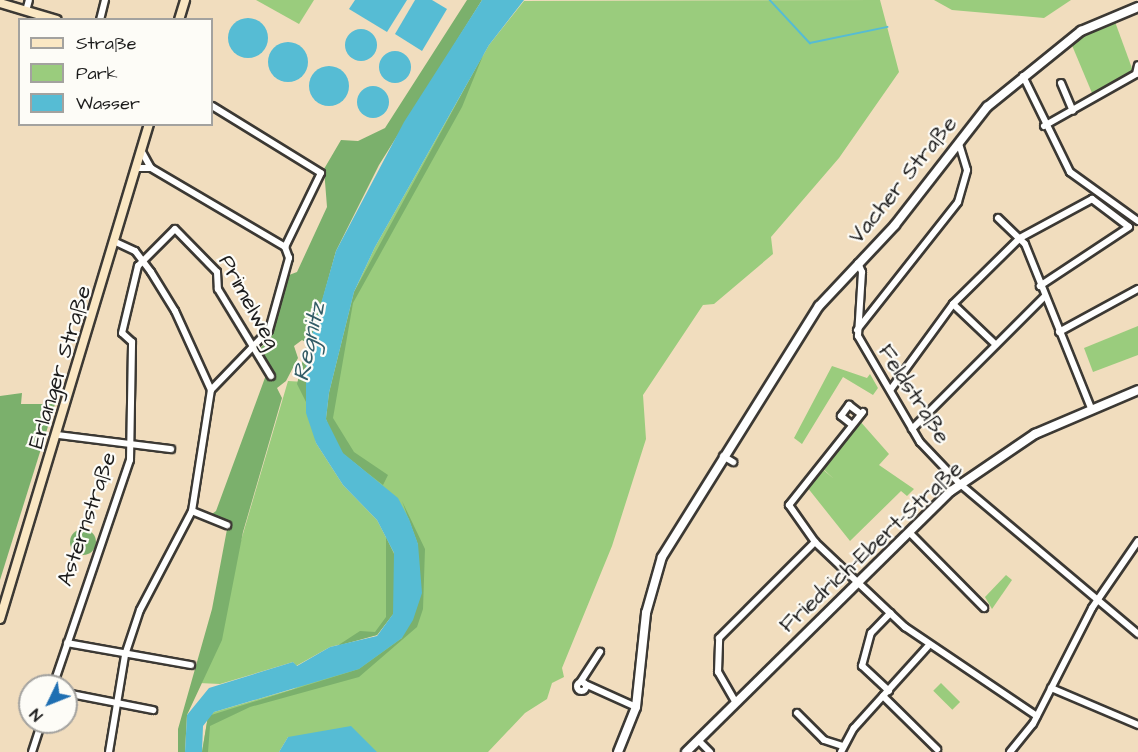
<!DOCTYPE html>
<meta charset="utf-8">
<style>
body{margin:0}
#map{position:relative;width:1138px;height:752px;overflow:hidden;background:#f1ddbe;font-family:"Architects Daughter",sans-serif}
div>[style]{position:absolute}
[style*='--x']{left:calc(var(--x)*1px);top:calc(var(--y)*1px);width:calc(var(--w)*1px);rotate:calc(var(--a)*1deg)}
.green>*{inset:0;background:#9acc7d;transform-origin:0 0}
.forest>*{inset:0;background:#7bb06c}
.round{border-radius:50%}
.water>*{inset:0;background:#56bcd4}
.stream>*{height:1.5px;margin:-0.75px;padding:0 0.75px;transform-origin:0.75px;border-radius:0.75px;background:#56bcd4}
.roads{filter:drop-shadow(2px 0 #3c3934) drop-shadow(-2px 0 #3c3934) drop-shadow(0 2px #3c3934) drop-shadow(0 -2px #3c3934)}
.minor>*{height:6px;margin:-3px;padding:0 3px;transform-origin:3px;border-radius:3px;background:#fff}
.minor>.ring{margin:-3px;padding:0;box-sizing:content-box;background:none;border:6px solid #fff;border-radius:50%}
.tertiary>*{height:8px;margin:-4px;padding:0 4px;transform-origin:4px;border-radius:4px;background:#fff}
.secondary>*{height:8px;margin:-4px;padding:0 4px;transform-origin:4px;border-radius:4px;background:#fae7c3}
span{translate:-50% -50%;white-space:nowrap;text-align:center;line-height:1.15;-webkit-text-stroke:4.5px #fdfcf7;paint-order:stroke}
.street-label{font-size:22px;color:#1c1c1c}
.water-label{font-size:24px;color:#335c66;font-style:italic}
.legend{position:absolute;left:18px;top:18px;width:195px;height:108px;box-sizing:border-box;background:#fdfcf7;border:2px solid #a3a29f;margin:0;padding:8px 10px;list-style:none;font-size:18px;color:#1c1c1c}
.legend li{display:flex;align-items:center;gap:12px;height:30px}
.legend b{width:30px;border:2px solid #a3a29f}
.north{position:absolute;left:18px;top:674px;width:60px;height:60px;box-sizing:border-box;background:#fdfcf7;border:2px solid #a3a29f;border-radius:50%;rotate:227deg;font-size:16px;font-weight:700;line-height:24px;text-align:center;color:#1c1c1c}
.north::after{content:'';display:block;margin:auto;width:21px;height:27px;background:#1f6fb2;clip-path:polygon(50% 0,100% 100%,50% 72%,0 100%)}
</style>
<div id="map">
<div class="green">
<div style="clip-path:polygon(256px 0,314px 0,299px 24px)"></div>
<div style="clip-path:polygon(880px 0,899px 72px,839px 158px,771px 237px,773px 254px,714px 304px,703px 305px,643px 395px,646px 439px,612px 546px,562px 668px,564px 677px,552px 683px,547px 699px,525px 713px,488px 752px,377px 752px,288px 737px,279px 752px,202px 752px,208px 716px,214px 712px,293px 689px,402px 638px,418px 544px,409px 519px,333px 438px,326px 419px,329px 393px,354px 292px,375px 247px,489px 45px,524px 1px)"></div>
<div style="clip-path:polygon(934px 0,1071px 0,1044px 18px,952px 10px)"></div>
<div style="clip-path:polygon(1114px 19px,1133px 71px,1092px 93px,1071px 43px)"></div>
<div style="clip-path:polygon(1138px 326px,1138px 355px,1093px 372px,1084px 348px)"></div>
<div style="clip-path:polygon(832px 366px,867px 378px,870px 374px,878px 388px,873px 395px,843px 377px,802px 444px,794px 438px)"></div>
<div style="clip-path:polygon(288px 381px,305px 382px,316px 443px,343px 485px,377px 520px,394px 553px,393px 614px,377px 635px,330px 647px,296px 666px,293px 662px,220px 684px,199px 683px)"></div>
<div style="clip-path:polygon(859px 420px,889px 454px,879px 465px,914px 489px,907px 496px,901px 491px,850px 541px,807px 487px,820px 467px,834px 479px,820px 466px)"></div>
<div style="clip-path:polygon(1006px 575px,1012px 580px,992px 609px,985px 597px)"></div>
<div style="left:941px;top:683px;width:27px;height:11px;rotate:45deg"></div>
</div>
<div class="forest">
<div style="clip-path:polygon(467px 0,482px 0,379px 165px,336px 251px,307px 356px,306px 402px,297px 384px,307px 343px,302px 340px,294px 346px,298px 358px,286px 381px,277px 388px,282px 398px,243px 532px,222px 640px,187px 715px,185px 752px,178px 752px,178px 729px,212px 609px,228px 524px,208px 517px,216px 511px,266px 375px,257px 352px,271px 336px,289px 275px,297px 272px,327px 207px,324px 169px,341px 140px,358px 141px,385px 128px)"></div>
<div style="clip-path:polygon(484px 53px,462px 107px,353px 303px,333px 418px,354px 452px,388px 475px,383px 485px,343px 454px,333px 438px,326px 419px,329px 393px,354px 292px)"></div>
<div style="clip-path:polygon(22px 393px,21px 404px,55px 404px,0 580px,0 396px)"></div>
<div style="clip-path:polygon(402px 501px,425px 549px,423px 609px,417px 627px,359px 677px,250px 707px,210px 726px,208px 752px,202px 752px,208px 716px,359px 669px,402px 638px,418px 545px)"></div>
<div class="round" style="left:70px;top:529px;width:26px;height:26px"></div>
<div style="clip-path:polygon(386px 537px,394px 554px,394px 613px,377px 635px,337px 646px,360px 631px,375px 632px,386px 617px)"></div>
</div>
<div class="water">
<div style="clip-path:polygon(355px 0,407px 0,387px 32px,349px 9px)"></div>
<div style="clip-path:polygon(415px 0,432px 0,447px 9px,422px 51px,395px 34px)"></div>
<div style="clip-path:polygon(482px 0,524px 0,489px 45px,375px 247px,354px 292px,329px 393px,326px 419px,343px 453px,398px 498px,409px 519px,418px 544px,422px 593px,413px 620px,402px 638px,359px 669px,214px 712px,203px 726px,202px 752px,185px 752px,187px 715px,209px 688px,293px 662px,297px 666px,330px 647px,377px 636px,393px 614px,394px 553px,377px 520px,343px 485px,316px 443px,306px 413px,306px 356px,336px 251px,404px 122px)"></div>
<div class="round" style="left:228px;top:18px;width:40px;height:40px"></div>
<div class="round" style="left:345px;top:29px;width:32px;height:32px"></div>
<div class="round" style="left:268px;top:42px;width:40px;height:40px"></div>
<div class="round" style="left:379px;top:51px;width:32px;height:32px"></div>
<div class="round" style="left:309px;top:66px;width:40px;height:40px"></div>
<div class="round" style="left:357px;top:86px;width:32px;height:32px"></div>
<div style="clip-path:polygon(351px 726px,377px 752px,279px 752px,288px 737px)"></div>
</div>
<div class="stream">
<div style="--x:770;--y:0;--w:59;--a:47.1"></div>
<div style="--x:810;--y:43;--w:79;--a:-11.7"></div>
</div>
<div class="roads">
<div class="minor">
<div style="--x:26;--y:11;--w:11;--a:-75"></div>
<div style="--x:100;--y:20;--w:21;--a:-76"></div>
<div style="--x:1023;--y:76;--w:107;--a:63.9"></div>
<div style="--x:1070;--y:172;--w:84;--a:35.8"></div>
<div style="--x:1061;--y:83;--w:30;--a:67"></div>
<div style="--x:1044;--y:126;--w:106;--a:-29.5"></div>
<div style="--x:1136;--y:74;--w:9;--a:-77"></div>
<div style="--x:142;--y:152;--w:18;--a:61"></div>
<div style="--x:137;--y:168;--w:14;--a:0"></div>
<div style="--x:151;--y:168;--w:156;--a:30.5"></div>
<div style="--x:285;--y:247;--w:82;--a:-64.1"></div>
<div style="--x:321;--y:173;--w:128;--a:-148.4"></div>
<div style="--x:998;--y:218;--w:37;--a:44"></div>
<div style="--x:1025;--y:244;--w:177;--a:68.1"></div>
<div style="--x:858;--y:263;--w:10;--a:66"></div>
<div style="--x:862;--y:272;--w:64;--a:93.6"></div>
<div style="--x:858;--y:336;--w:123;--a:59.7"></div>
<div style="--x:920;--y:442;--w:58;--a:46.4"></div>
<div style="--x:960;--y:484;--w:233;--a:40.1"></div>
<div style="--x:953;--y:304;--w:59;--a:43.6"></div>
<div style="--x:857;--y:330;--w:163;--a:-51.7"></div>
<div style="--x:958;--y:202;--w:33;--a:-74"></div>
<div style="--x:967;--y:170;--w:28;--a:-107"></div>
<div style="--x:1059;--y:332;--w:90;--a:-28.6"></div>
<div style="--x:891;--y:389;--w:105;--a:-53.9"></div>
<div style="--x:953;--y:304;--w:94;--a:-44.6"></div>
<div style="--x:1020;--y:238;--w:82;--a:-28.4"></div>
<div style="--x:1092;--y:199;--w:46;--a:37.1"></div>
<div style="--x:1129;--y:227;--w:107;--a:146.5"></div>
<div style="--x:211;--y:390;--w:83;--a:-46"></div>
<div style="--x:269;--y:330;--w:75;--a:-74.5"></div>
<div style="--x:289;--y:258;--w:12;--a:-110"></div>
<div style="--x:863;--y:412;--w:119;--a:128.5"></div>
<div style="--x:789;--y:505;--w:45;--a:54.9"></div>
<div style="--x:815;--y:542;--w:124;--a:43.4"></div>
<div style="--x:905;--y:627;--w:159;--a:34"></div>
<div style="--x:851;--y:424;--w:13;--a:-141"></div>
<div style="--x:841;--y:416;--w:14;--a:-54"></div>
<div style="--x:849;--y:405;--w:15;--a:37"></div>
<div style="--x:912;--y:429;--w:187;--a:-45"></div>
<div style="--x:58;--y:435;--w:114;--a:7.1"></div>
<div style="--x:723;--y:456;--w:12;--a:31"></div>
<div style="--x:192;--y:511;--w:38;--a:22"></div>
<div style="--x:909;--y:532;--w:107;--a:45.4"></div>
<div style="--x:67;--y:643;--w:126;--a:10.1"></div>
<div style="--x:581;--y:681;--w:35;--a:-57"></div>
<div class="ring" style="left:576.5px;top:681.5px;width:3px;height:3px"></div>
<div style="--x:585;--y:684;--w:56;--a:24.3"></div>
<div style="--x:53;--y:686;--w:239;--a:-71.2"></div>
<div style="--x:130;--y:460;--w:118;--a:-89"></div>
<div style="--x:132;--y:342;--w:13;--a:-138"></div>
<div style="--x:122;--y:333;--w:69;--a:-76.6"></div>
<div style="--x:138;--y:266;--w:52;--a:-45"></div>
<div style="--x:175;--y:229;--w:60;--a:45.7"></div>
<div style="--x:217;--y:272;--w:17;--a:87"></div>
<div style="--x:218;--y:289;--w:102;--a:58.7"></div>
<div style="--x:1051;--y:688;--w:95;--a:23"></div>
<div style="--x:889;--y:691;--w:37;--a:-137"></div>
<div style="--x:862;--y:666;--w:34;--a:-75"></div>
<div style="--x:871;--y:633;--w:28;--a:-46"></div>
<div style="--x:66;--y:693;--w:89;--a:11.1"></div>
<div style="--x:883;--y:696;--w:76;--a:44.5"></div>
<div style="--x:736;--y:703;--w:36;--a:-120"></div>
<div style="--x:718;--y:672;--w:34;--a:-88"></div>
<div style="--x:719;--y:638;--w:136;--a:-45"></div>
<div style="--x:797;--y:713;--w:38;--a:45"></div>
<div style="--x:824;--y:740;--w:20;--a:18"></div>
<div style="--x:698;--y:740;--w:17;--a:45"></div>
<div style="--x:32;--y:752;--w:32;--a:-72"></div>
<div style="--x:109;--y:752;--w:98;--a:-80.6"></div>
<div style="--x:125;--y:655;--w:47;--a:-71.6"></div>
<div style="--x:140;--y:610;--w:112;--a:-62.3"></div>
<div style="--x:192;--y:511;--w:122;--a:-81.1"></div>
<div style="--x:211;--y:390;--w:87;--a:-114.5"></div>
<div style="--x:175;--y:311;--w:46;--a:-121.6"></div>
<div style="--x:151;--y:272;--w:26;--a:-127"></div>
<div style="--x:135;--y:251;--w:21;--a:-155"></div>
<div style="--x:841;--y:752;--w:27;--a:-62"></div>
<div style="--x:854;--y:728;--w:110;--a:-47.9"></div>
<div style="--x:1010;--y:752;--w:36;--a:-51"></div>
<div style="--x:1033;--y:724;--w:130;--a:-63"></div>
<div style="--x:1092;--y:608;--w:81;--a:-55.5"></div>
</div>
<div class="tertiary">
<div style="--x:618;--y:752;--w:48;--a:-68.2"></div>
<div style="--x:636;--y:707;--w:95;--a:-83.9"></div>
<div style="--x:646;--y:613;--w:58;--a:-74.1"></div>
<div style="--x:662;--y:557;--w:296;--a:-58"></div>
<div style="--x:819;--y:306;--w:111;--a:-46.8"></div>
<div style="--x:895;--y:225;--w:150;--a:-52.1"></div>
<div style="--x:987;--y:107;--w:121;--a:-39"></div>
<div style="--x:1081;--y:31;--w:62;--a:-22.8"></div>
<div style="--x:686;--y:752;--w:372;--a:-44.6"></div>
<div style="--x:951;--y:491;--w:102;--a:-34.2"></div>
<div style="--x:1035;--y:434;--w:112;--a:-23.1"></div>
</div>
<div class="secondary">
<div style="--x:0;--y:3;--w:59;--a:16.6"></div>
<div style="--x:179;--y:20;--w:21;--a:-73"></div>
<div style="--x:0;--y:619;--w:517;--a:-73.25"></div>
</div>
</div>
<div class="street-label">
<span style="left:903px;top:180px;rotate:-51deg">Vacher Straße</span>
<span style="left:249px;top:302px;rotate:61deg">Primelweg</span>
<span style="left:60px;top:367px;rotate:-73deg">Erlanger Straße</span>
<span style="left:914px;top:394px;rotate:57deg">Feldstraße</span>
<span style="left:87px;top:519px;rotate:-71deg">Asternstraße</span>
<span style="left:871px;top:547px;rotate:-43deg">Friedrich-Ebert-Straße</span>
</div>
<div class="water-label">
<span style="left:310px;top:342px;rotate:-78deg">Regnitz</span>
</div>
<ul class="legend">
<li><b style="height:8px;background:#fae7c3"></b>Straße</li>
<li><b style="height:16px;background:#9acc7d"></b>Park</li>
<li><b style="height:16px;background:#56bcd4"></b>Wasser</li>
</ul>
<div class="north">N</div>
</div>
